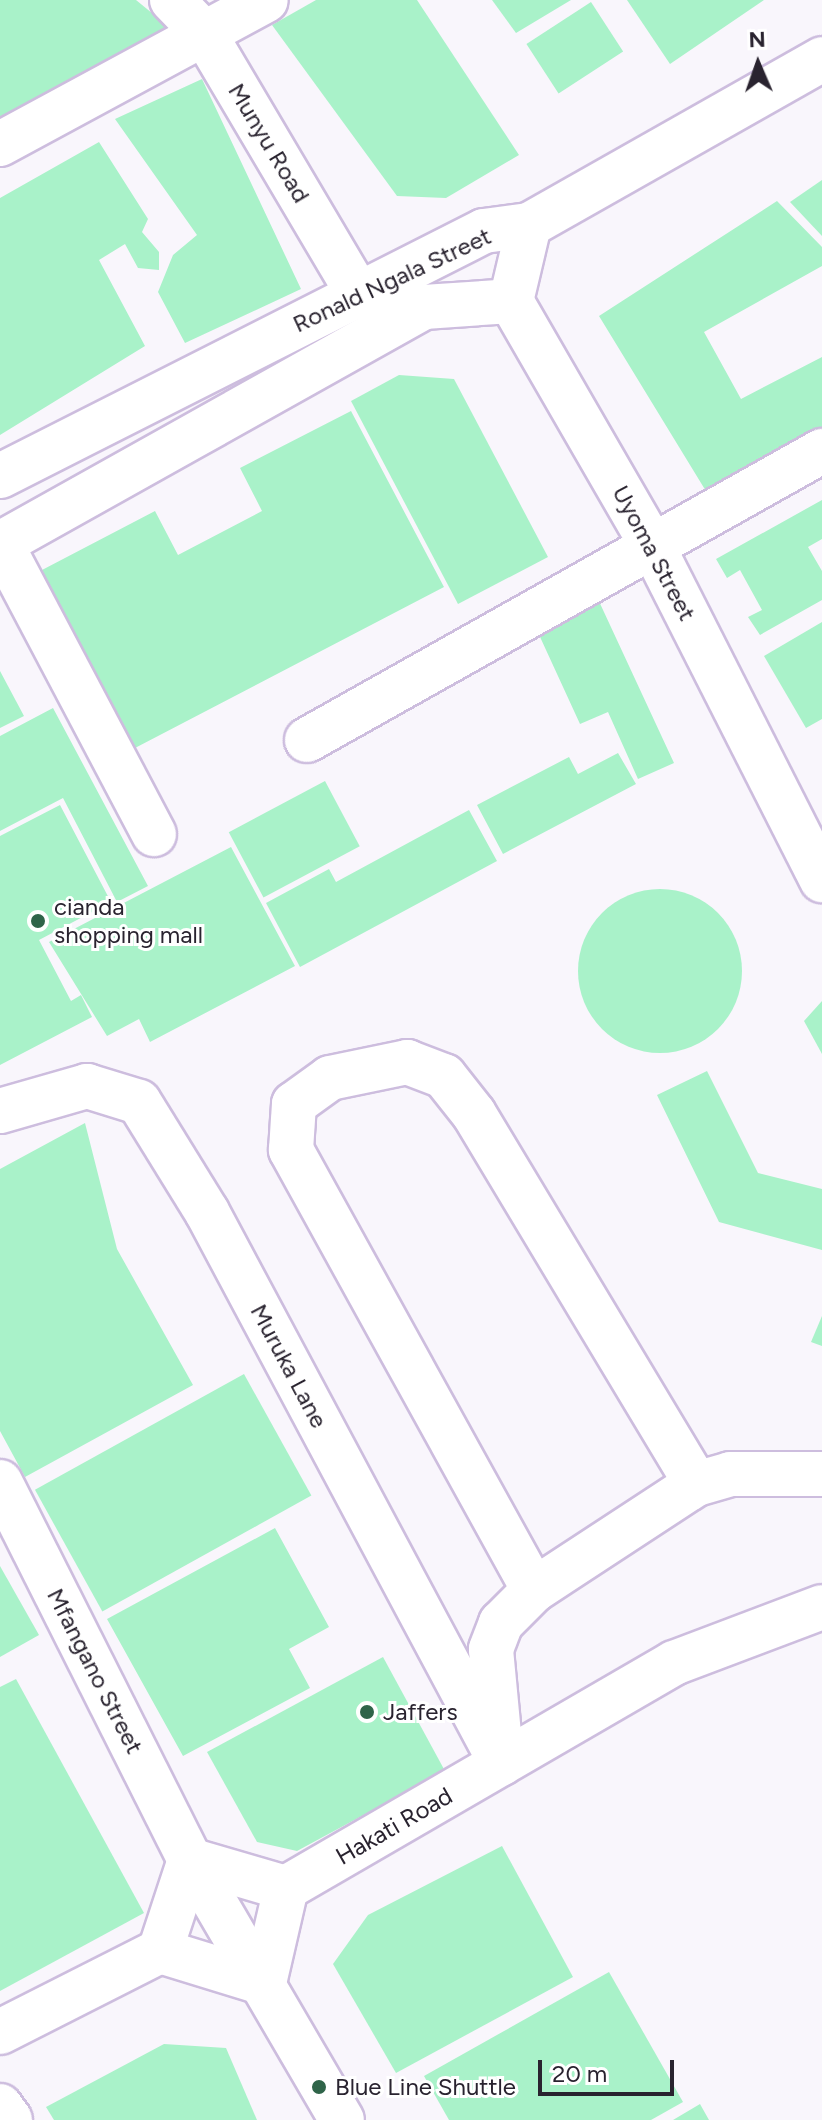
<!DOCTYPE html>
<style>
body{margin:0}
#map{position:relative;width:822px;height:2120px;overflow:hidden;background:#f9f6fc;font-family:Figtree,sans-serif}
div>[style]{position:absolute}
[style*='--x']{left:calc(var(--x)*1px);top:calc(var(--y)*1px);width:calc(var(--w)*1px);rotate:calc(var(--a)*1deg)}
.building>*{inset:0;background:#a9f2c9;transform-origin:0 0}
.round{border-radius:50%}
.roads{filter:drop-shadow(2px 0 #cdbdde) drop-shadow(-2px 0 #cdbdde) drop-shadow(0 2px #cdbdde) drop-shadow(0 -2px #cdbdde)}
.minor>*{height:44px;margin:-22px;padding:0 22px;transform-origin:22px;border-radius:22px;background:#fff}
.dots>*{width:22px;height:22px;translate:-50% -50%;box-sizing:border-box;border:4px solid #fff;border-radius:50%}
span{translate:-50% -50%;white-space:nowrap;text-align:center;line-height:1.15;-webkit-text-stroke:6px #fff;paint-order:stroke}
.street-label{font-size:24px;color:#29232f}
.poi-label{font-size:24px;color:#29232f}
.left{translate:0 -50%;text-align:left}
.north{position:absolute;left:718px;top:24px;width:80px;height:80px;-webkit-text-stroke:6px #fff;paint-order:stroke;rotate:358deg;font-size:22px;font-weight:700;line-height:32px;text-align:center;color:#29232f}
.north::after{content:'';display:block;margin:auto;width:28px;height:36px;background:#29232f;clip-path:polygon(50% 0,100% 100%,50% 72%,0 100%)}
.scale{position:absolute;left:538px;top:2060px;width:136px;height:36px;box-sizing:border-box;border:4px solid #29232f;border-top:0;padding-left:10px;font-size:24px;line-height:28px;white-space:nowrap;color:#29232f;-webkit-text-stroke:6px #fff;paint-order:stroke}
</style>
<div id="map">
<div class="building">
<div style="clip-path:polygon(0 0,136px 0,180px 36px,0 122px)"></div>
<div style="clip-path:polygon(316px 0,417px 0,519px 155px,446px 198px,397px 196px,272px 25px)"></div>
<div style="clip-path:polygon(492px 0,571px 0,516px 33px)"></div>
<div style="clip-path:polygon(627px 0,764px 0,670px 64px)"></div>
<div style="left:591px;top:2px;width:59px;height:77px;rotate:57deg"></div>
<div style="clip-path:polygon(202px 79px,301px 289px,185px 343px,158px 292px,173px 255px,197px 235px,115px 119px)"></div>
<div style="clip-path:polygon(99px 142px,148px 219px,142px 232px,159px 252px,159px 270px,138px 268px,125px 244px,99px 260px,145px 346px,0 435px,0 198px)"></div>
<div style="clip-path:polygon(822px 180px,822px 236px,790px 202px)"></div>
<div style="clip-path:polygon(777px 201px,822px 247px,822px 266px,704px 332px,741px 399px,822px 357px,822px 440px,712px 501px,599px 316px)"></div>
<div style="clip-path:polygon(399px 375px,454px 379px,548px 557px,458px 604px,351px 401px)"></div>
<div style="clip-path:polygon(351px 411px,444px 587px,135px 748px,42px 570px,155px 511px,178px 555px,262px 511px,240px 468px)"></div>
<div style="clip-path:polygon(822px 500px,822px 539px,808px 547px,822px 571px,822px 600px,760px 635px,748px 617px,762px 610px,740px 570px,727px 578px,716px 559px)"></div>
<div style="clip-path:polygon(597px 597px,674px 763px,638px 779px,608px 712px,580px 724px,535px 626px)"></div>
<div style="clip-path:polygon(822px 622px,822px 719px,806px 728px,764px 656px)"></div>
<div style="clip-path:polygon(0 671px,24px 716px,0 728px)"></div>
<div style="clip-path:polygon(53px 708px,148px 886px,117px 902px,63px 798px,0 831px,0 736px)"></div>
<div style="clip-path:polygon(618px 753px,636px 784px,503px 854px,477px 805px,569px 757px,578px 774px)"></div>
<div style="left:325px;top:781px;width:74px;height:109px;rotate:62deg"></div>
<div style="clip-path:polygon(60px 805px,111px 902px,39px 940px,71px 1001px,81px 995px,92px 1017px,0 1065px,0 836px)"></div>
<div style="clip-path:polygon(469px 810px,497px 861px,300px 967px,266px 903px,329px 869px,336px 882px)"></div>
<div style="clip-path:polygon(231px 847px,295px 966px,150px 1042px,139px 1019px,107px 1036px,49px 942px)"></div>
<div class="round" style="left:578px;top:889px;width:164px;height:164px"></div>
<div style="clip-path:polygon(822px 1001px,822px 1054px,804px 1021px)"></div>
<div style="clip-path:polygon(707px 1071px,758px 1173px,822px 1189px,822px 1250px,719px 1222px,657px 1095px)"></div>
<div style="clip-path:polygon(85px 1123px,117px 1249px,193px 1385px,25px 1477px,0 1431px,0 1169px)"></div>
<div style="clip-path:polygon(822px 1316px,822px 1346px,811px 1342px)"></div>
<div style="left:244px;top:1374px;width:139px;height:239px;rotate:61deg"></div>
<div style="clip-path:polygon(275px 1528px,329px 1627px,289px 1649px,310px 1688px,183px 1756px,107px 1619px)"></div>
<div style="clip-path:polygon(0 1566px,39px 1635px,0 1657px)"></div>
<div style="clip-path:polygon(383px 1657px,445px 1771px,297px 1851px,257px 1842px,207px 1752px)"></div>
<div style="clip-path:polygon(16px 1679px,144px 1913px,0 1991px,0 1687px)"></div>
<div style="clip-path:polygon(502px 1846px,573px 1977px,396px 2073px,333px 1964px,368px 1915px)"></div>
<div style="clip-path:polygon(609px 1972px,683px 2102px,651px 2120px,449px 2120px,424px 2076px)"></div>
<div style="clip-path:polygon(164px 2044px,226px 2048px,257px 2120px,54px 2120px,46px 2107px)"></div>
<div style="clip-path:polygon(700px 2104px,709px 2120px,673px 2120px)"></div>
</div>
<div class="roads">
<div class="minor">
<div style="--x:172;--y:0;--w:46;--a:45.9"></div>
<div style="--x:204;--y:33;--w:302;--a:59.4"></div>
<div style="--x:0;--y:144;--w:302;--a:-28.4"></div>
<div style="--x:529;--y:225;--w:78;--a:103.3"></div>
<div style="--x:511;--y:301;--w:282;--a:60"></div>
<div style="--x:652;--y:545;--w:376;--a:63.1"></div>
<div style="--x:0;--y:476;--w:542;--a:-26.85"></div>
<div style="--x:484;--y:231;--w:45;--a:-7.6"></div>
<div style="--x:529;--y:225;--w:337;--a:-29.5"></div>
<div style="--x:0;--y:544;--w:486;--a:-29.2"></div>
<div style="--x:424;--y:307;--w:87;--a:-3.9"></div>
<div style="--x:1;--y:544;--w:328;--a:62.2"></div>
<div style="--x:307;--y:740;--w:591;--a:-29.3"></div>
<div style="--x:0;--y:1111;--w:91;--a:-16"></div>
<div style="--x:87;--y:1086;--w:54;--a:17.1"></div>
<div style="--x:139;--y:1102;--w:129;--a:58.3"></div>
<div style="--x:207;--y:1212;--w:625;--a:61.92"></div>
<div style="--x:0;--y:1482;--w:423;--a:63.3"></div>
<div style="--x:190;--y:1860;--w:301;--a:59.7"></div>
<div style="--x:534;--y:1590;--w:503;--a:-118.91"></div>
<div style="--x:291;--y:1150;--w:46;--a:-86.3"></div>
<div style="--x:294;--y:1104;--w:44;--a:-35.8"></div>
<div style="--x:330;--y:1078;--w:79;--a:-11.7"></div>
<div style="--x:407;--y:1062;--w:40;--a:21"></div>
<div style="--x:444;--y:1076;--w:48;--a:51.7"></div>
<div style="--x:474;--y:1114;--w:431;--a:59"></div>
<div style="--x:500;--y:1745;--w:96;--a:-95.4"></div>
<div style="--x:491;--y:1649;--w:28;--a:-69"></div>
<div style="--x:501;--y:1623;--w:47;--a:-45"></div>
<div style="--x:534;--y:1590;--w:194;--a:-33.2"></div>
<div style="--x:696;--y:1484;--w:35;--a:-16"></div>
<div style="--x:730;--y:1474;--w:92;--a:0"></div>
<div style="--x:190;--y:1860;--w:100;--a:16.3"></div>
<div style="--x:286;--y:1888;--w:449;--a:-30.1"></div>
<div style="--x:674;--y:1663;--w:158;--a:-20.7"></div>
<div style="--x:160;--y:1951;--w:109;--a:17.1"></div>
<div style="--x:160;--y:1951;--w:96;--a:-71.8"></div>
<div style="--x:264;--y:1983;--w:98;--a:-77"></div>
<div style="--x:0;--y:2032;--w:179;--a:-26.9"></div>
<div style="--x:0;--y:2106;--w:17;--a:54"></div>
</div>
</div>
<div class="dots">
<div style="left:38px;top:921px;background:#2f6449"></div>
<div style="left:367px;top:1712px;background:#2f6449"></div>
<div style="left:319px;top:2087px;background:#2f6449"></div>
</div>
<div class="street-label">
<span style="left:269px;top:143px;rotate:59deg">Munyu Road</span>
<span style="left:392px;top:280px;rotate:-25deg">Ronald Ngala Street</span>
<span style="left:654px;top:553px;rotate:62deg">Uyoma Street</span>
<span style="left:289px;top:1366px;rotate:62deg">Muruka Lane</span>
<span style="left:95px;top:1671px;rotate:63deg">Mfangano Street</span>
<span style="left:394px;top:1826px;rotate:-30deg">Hakati Road</span>
</div>
<div class="poi-label">
<span class="left" style="left:54px;top:921px">cianda<br>shopping mall</span>
<span class="left" style="left:383px;top:1712px">Jaffers</span>
<span class="left" style="left:335px;top:2087px">Blue Line Shuttle</span>
</div>
<div class="north">N</div>
<div class="scale">20 m</div>
</div>
